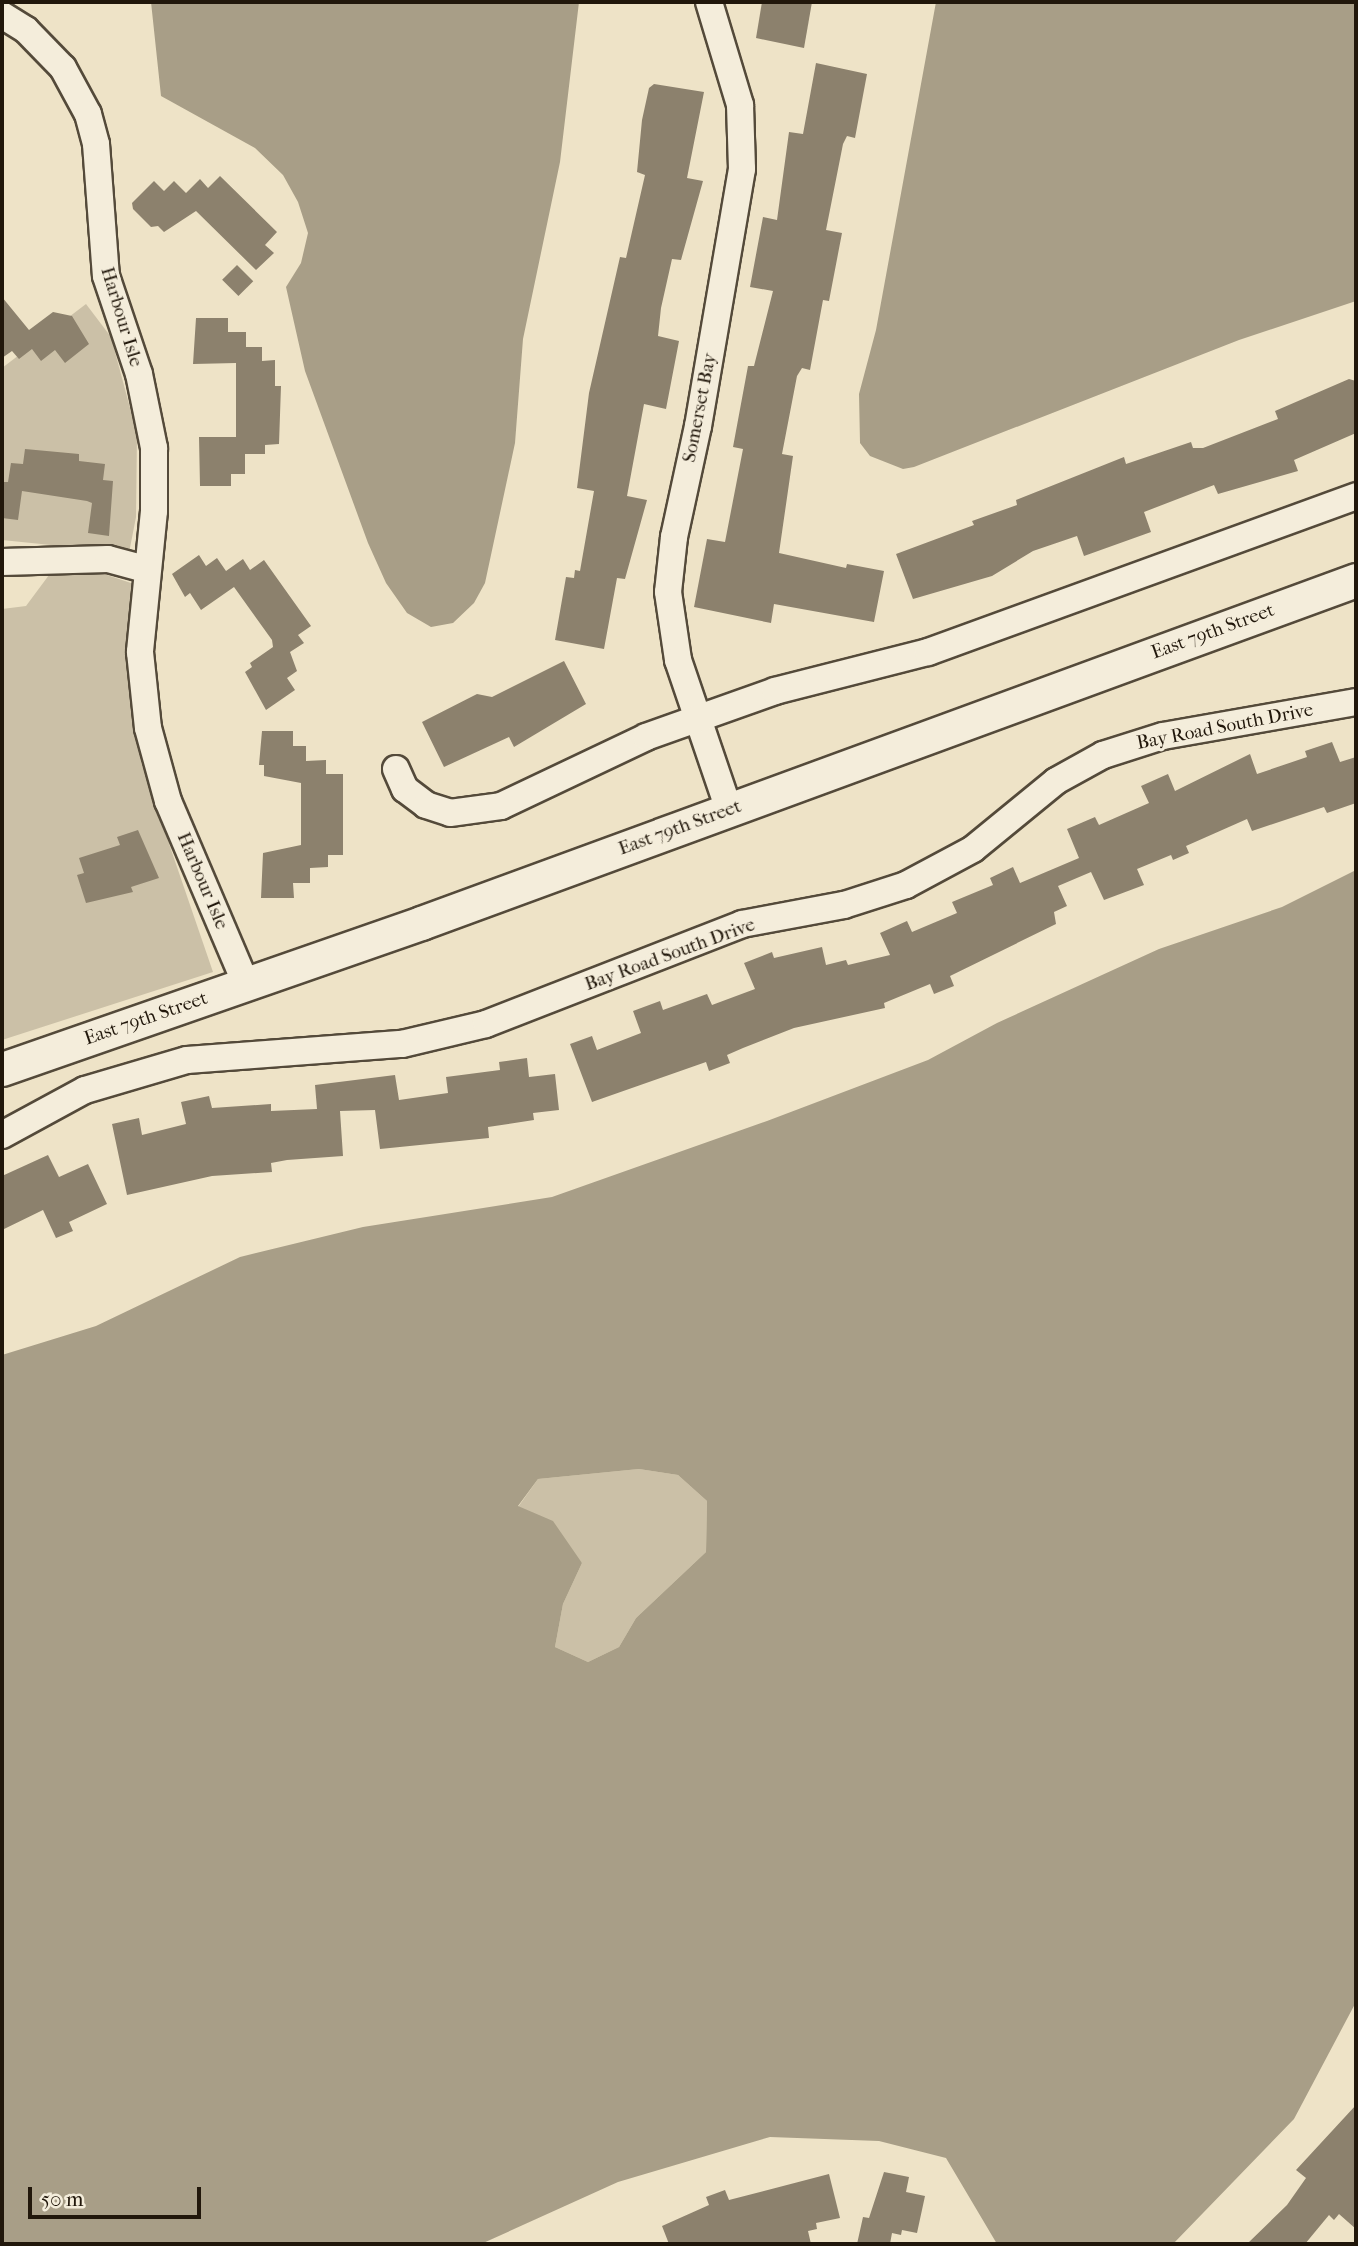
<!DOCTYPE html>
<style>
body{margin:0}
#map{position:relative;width:1358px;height:2246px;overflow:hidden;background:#eee3c7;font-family:"IM FELL French Canon",serif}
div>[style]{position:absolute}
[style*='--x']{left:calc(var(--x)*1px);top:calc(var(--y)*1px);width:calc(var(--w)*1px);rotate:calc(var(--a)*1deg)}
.green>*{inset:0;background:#cbc0a7}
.water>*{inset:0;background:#a89e87}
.building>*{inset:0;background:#8c816d;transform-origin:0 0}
.roads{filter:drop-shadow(2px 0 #544a3a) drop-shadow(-2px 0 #544a3a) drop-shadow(0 2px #544a3a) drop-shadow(0 -2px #544a3a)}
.minor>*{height:26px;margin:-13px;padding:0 13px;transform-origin:13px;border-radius:13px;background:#f4eddb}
.tertiary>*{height:33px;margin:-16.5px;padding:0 16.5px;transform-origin:16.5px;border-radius:16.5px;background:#f4eddb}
span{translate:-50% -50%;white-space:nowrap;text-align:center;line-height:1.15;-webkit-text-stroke:6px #f4eddb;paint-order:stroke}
.street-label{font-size:19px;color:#21170b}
.frame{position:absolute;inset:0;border:4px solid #21170b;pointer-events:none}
.scale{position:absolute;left:28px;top:2187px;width:173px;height:32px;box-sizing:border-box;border:4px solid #21170b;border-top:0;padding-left:9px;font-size:21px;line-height:24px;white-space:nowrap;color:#21170b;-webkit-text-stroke:5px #f4eddb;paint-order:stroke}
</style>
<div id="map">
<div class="green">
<div style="clip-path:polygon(86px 304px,111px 337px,137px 434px,136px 517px,129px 553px,2px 540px,2px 368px)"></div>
<div style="clip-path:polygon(101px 573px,137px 585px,129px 653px,141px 762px,213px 972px,2px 1040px,2px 609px,26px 606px,49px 575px)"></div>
<div style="clip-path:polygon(639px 1469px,678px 1475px,707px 1501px,706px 1552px,636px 1618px,619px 1647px,588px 1662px,555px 1647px,563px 1604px,582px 1563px,518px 1507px,538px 1479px)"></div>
</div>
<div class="water">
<div style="clip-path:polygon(151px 2px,579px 2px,560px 162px,523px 339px,515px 443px,485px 583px,474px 603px,453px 623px,431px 627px,407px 613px,386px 583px,368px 543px,305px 371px,286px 287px,301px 263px,308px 233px,298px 202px,283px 175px,255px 148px,161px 96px)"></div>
<div style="clip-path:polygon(936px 2px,1356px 2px,1356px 301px,1239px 340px,914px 467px,903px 469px,870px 456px,860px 443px,859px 394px,876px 330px)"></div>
<div style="clip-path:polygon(evenodd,1356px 870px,1356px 2002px,1294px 2119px,1173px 2244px,997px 2244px,946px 2158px,879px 2141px,770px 2137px,618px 2182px,481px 2244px,2px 2244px,2px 1355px,96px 1326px,240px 1257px,363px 1227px,552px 1197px,767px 1121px,928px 1060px,997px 1023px,1159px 949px,1282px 907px,1356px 870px,639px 1469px,678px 1475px,707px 1501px,706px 1552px,636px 1618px,619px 1647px,588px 1662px,555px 1647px,563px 1604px,582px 1563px,553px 1521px,518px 1506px,538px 1479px,639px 1469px)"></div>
</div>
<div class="building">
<div style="clip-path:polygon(762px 2px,812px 2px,804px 48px,756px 38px)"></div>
<div style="clip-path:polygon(816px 63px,867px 74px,855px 138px,847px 136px,843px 144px,826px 230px,842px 233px,829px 301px,823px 300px,810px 370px,802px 368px,797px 376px,782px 454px,793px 456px,779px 553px,846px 568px,847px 564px,884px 571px,874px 622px,774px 604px,771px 623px,694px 607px,707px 539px,725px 542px,743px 449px,733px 447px,748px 366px,754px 366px,773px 291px,750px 287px,763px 217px,777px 220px,789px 132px,803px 134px)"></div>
<div style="clip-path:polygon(654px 84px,704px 92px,687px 178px,703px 181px,681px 260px,672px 259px,661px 308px,658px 336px,679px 341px,666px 409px,644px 404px,627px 496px,647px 500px,625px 579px,617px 578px,604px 649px,555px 640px,566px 577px,574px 578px,575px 570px,580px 571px,594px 491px,577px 488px,589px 393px,620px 257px,626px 258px,645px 175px,637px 172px,642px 120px,649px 88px)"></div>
<div style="clip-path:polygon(220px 176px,277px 232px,265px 245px,274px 253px,256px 270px,196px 211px,164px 232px,158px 226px,151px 227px,133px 209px,132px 203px,154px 181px,164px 191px,174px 181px,186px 193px,200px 179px,208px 188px)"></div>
<div style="left:237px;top:265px;width:23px;height:21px;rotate:45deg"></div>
<div style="clip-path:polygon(2px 297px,29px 330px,53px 312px,72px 316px,89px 344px,65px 363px,55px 350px,41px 361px,32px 349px,19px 359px,12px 351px,2px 358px)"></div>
<div style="clip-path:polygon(196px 318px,228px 318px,228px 332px,246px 332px,246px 347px,262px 347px,262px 361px,275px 360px,275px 386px,281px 386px,279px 444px,265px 445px,265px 454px,245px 454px,245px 474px,231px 474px,231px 486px,200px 486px,199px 437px,236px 437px,236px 363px,193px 364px)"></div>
<div style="clip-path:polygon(1349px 379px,1356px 381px,1356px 433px,1294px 460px,1298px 471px,1218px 494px,1214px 485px,1144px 512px,1151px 532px,1084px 556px,1077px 536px,1033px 551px,992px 576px,913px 599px,896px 554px,974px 525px,972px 521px,1017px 505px,1016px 500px,1124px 457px,1126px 464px,1191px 442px,1193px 448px,1203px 448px,1278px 419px,1275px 411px)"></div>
<div style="clip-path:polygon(25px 449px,79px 454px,79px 461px,105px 464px,103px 480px,113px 481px,109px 536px,88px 533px,92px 503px,87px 501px,22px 491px,18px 520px,2px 518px,2px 482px,8px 482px,11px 463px,23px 464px)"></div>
<div style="clip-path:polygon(199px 555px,206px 566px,217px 558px,226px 571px,243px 559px,250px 570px,264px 560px,311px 626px,298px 635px,304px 643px,290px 652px,297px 671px,287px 678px,295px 690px,266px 710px,245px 672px,252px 667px,250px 663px,273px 647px,272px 640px,234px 587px,201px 610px,190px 593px,185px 597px,172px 574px)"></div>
<div style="clip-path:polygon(564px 661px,586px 704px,514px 747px,509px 737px,444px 767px,422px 722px,477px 694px,492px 697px)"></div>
<div style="clip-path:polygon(262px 731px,293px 731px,293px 746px,306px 746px,306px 761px,326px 760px,326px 774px,343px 774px,343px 855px,328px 855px,328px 867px,310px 868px,310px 883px,293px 883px,294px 898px,261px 898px,263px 853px,301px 845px,301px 783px,264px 776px,264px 765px,259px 765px)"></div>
<div style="clip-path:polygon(1332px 742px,1340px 762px,1356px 757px,1356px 803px,1327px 813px,1324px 807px,1252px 831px,1247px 819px,1186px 846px,1189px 853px,1173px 860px,1171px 855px,1137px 869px,1144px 885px,1104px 900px,1091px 872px,1058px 886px,1067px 906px,1054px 912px,1056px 924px,950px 976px,954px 986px,934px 994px,930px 984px,884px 1003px,885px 1008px,794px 1028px,743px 1048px,727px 1055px,730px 1063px,709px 1071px,706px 1062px,592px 1102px,570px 1044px,592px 1036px,597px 1050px,641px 1033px,633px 1011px,660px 1001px,663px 1010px,707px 994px,712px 1005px,755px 989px,744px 963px,772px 952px,774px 958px,822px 947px,826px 965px,846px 960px,848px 965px,890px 955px,880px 933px,907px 921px,912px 932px,957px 913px,952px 902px,993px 885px,990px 878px,1013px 867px,1020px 883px,1079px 858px,1067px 829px,1095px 817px,1099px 825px,1149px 803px,1141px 786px,1168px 774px,1175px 791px,1250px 754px,1257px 774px,1307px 757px,1305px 751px)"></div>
<div style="clip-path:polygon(138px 830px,159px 878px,131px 887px,133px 892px,86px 903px,77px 875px,84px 873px,79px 858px,120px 845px,117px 837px)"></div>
<div style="clip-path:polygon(527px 1058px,529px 1077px,555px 1074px,559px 1110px,533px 1113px,534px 1120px,488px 1127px,489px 1138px,380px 1149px,375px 1110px,340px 1111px,343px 1156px,287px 1160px,271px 1163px,272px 1172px,212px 1176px,127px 1195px,112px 1124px,139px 1118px,142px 1135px,186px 1124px,181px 1102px,209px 1096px,212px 1108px,271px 1104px,271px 1111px,317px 1109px,315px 1085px,395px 1075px,399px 1100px,448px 1093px,446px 1077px,500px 1070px,499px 1062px)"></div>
<div style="clip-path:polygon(48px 1155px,59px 1177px,88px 1164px,107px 1204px,69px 1222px,73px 1231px,56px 1238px,43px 1210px,2px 1230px,2px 1176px)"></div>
<div style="clip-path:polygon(1356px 2105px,1356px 2229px,1339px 2214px,1334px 2220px,1329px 2215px,1305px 2244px,1247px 2244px,1287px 2205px,1306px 2178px,1296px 2170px)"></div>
<div style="clip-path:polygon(884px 2172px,909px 2177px,906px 2192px,925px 2196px,917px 2233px,902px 2230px,901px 2235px,892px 2233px,890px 2244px,857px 2244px,863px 2217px,869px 2218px)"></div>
<div style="clip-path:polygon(829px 2174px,840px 2218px,816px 2223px,817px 2229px,808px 2231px,811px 2244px,669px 2244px,662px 2226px,709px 2205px,706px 2197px,725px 2190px,729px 2200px)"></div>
</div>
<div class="roads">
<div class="minor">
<div style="--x:709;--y:2;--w:108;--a:73.2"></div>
<div style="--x:740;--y:105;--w:64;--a:88.2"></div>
<div style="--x:742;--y:169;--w:261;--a:99.7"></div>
<div style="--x:698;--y:426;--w:114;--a:102.2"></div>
<div style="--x:674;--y:537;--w:55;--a:96.2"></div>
<div style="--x:668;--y:592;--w:69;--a:81.6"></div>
<div style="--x:678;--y:660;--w:158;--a:71.2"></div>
<div style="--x:2;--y:15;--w:28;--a:32"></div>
<div style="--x:26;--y:30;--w:53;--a:45.8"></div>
<div style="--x:63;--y:68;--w:52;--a:61.5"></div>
<div style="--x:88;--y:114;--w:31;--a:75"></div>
<div style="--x:96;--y:144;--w:132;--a:85.7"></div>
<div style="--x:106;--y:276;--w:103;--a:71.4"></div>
<div style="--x:139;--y:374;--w:76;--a:78.5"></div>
<div style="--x:154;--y:448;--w:63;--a:90"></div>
<div style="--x:154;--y:511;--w:142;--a:95.7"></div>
<div style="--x:140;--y:652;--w:76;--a:84"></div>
<div style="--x:148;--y:728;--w:76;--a:74.7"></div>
<div style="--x:168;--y:801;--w:199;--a:66.9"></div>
<div style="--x:2;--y:562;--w:106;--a:-1.6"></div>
<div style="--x:108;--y:559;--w:39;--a:15"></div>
<div style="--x:396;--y:769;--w:22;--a:66"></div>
<div style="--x:405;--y:789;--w:26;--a:37"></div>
<div style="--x:426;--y:805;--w:25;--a:18"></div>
<div style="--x:450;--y:813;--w:51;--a:-7.8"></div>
<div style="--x:501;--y:806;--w:161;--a:-25.4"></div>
<div style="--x:646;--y:737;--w:137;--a:-19.6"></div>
<div style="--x:775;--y:691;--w:158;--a:-14.3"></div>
<div style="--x:928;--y:652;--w:456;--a:-20"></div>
<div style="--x:2;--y:1135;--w:94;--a:-28.5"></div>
<div style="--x:85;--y:1090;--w:106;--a:-16.4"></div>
<div style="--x:187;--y:1060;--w:216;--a:-4.3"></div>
<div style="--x:402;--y:1044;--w:86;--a:-13.4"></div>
<div style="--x:486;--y:1024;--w:275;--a:-21.3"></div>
<div style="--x:742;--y:924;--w:104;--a:-10.6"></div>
<div style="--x:844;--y:905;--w:65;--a:-17.9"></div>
<div style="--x:906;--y:885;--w:76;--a:-28.2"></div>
<div style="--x:973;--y:849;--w:107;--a:-39.3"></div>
<div style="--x:1056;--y:781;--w:54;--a:-29"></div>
<div style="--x:1103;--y:755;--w:63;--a:-17.6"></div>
<div style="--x:1163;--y:736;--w:196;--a:-10"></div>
</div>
<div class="tertiary">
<div style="--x:2;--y:1069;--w:444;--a:-19.2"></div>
<div style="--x:421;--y:923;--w:996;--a:-20.15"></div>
</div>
</div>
<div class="street-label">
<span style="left:121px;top:317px;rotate:73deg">Harbour Isle</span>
<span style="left:700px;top:408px;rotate:-79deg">Somerset Bay</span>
<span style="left:1213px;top:632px;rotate:-20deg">East 79th Street</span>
<span style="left:1225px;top:727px;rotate:-11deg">Bay Road South Drive</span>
<span style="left:680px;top:828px;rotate:-20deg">East 79th Street</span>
<span style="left:202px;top:881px;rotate:67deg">Harbour Isle</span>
<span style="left:670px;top:955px;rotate:-20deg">Bay Road South Drive</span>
<span style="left:146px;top:1019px;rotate:-19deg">East 79th Street</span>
</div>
<div class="frame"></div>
<div class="scale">50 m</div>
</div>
